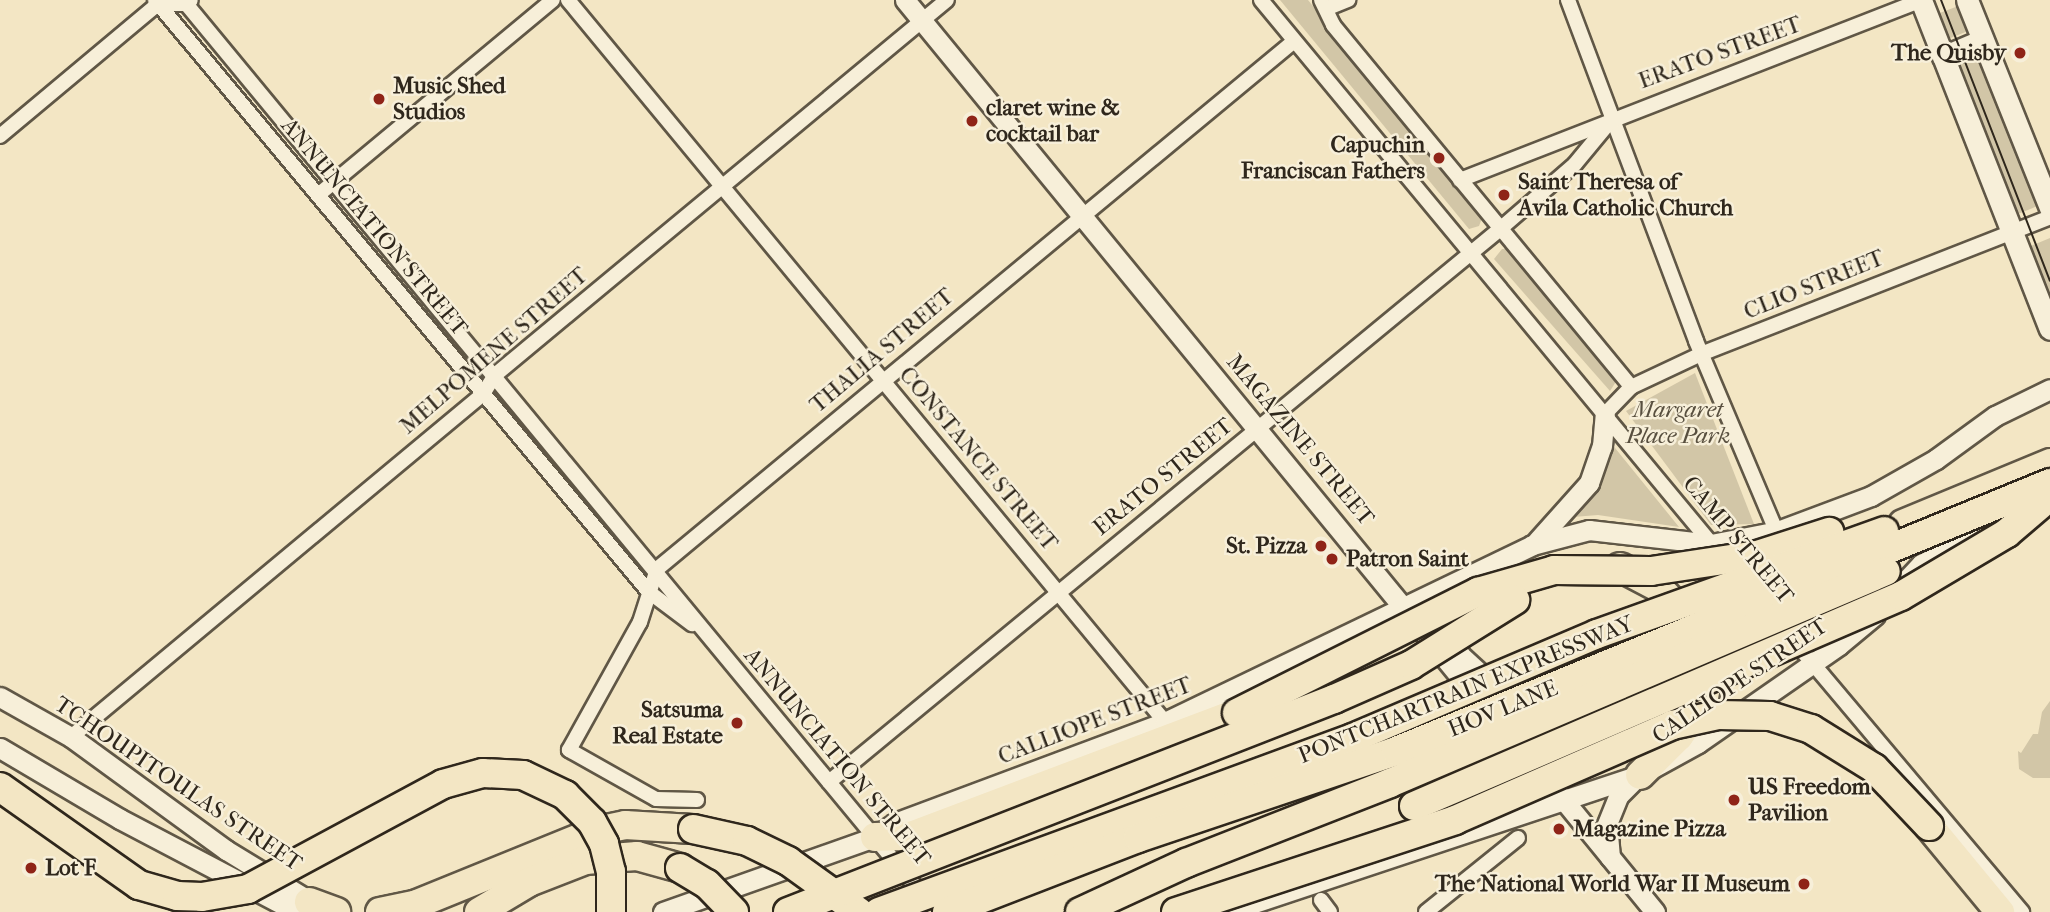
<!DOCTYPE html>
<style>
body{margin:0}
#map{position:relative;width:2050px;height:912px;overflow:hidden;background:#f3e6c4;font-family:"IM FELL French Canon",serif}
div>[style]{position:absolute}
[style*='--x']{left:calc(var(--x)*1px);top:calc(var(--y)*1px);width:calc(var(--w)*1px);rotate:calc(var(--a)*1deg)}
.green>*{inset:0;background:#d2c6a7}
.roads{filter:drop-shadow(2px 0 #605746) drop-shadow(-2px 0 #605746) drop-shadow(0 2px #605746) drop-shadow(0 -2px #605746)}
.minor>*{height:14px;margin:-7px;padding:0 7px;transform-origin:7px;border-radius:7px;background:#f7efd9}
.tertiary>*{height:19px;margin:-9.5px;padding:0 9.5px;transform-origin:9.5px;border-radius:9.5px;background:#f7efd9}
.secondary>*{height:21px;margin:-10.5px;padding:0 10.5px;transform-origin:10.5px;border-radius:10.5px;background:#f7efd9}
.motorway>*{height:28px;margin:-14px;padding:0 14px;transform-origin:14px;border-radius:14px;background:#f3e6c4}
.tram>*{height:2px;margin:-1px;padding:0 1px;transform-origin:1px;border-radius:1px;background:#2f271c}
.bridges{filter:drop-shadow(2px 0 #2f271c) drop-shadow(-2px 0 #2f271c) drop-shadow(0 2px #2f271c) drop-shadow(0 -2px #2f271c)}
.motorway-bridge>*{height:28px;margin:-14px;padding:0 14px;transform-origin:14px;border-radius:14px;background:#f3e6c4}
.dots>*{width:19px;height:19px;translate:-50% -50%;box-sizing:border-box;border:4px solid #f7efd9;border-radius:50%}
span{translate:-50% -50%;white-space:nowrap;text-align:center;line-height:1.15;-webkit-text-stroke:5px #f7efd9;paint-order:stroke}
.street-label{font-size:23px;color:#2f271c}
.poi-label{font-size:23px;color:#2f271c;font-weight:700}
.right{translate:-100% -50%;text-align:right}
.left{translate:0 -50%;text-align:left}
.park-label{font-size:23px;color:#584f3f;font-style:italic}
</style>
<div id="map">
<div class="green">
<div style="clip-path:polygon(1280px 0,1308px 0,1482px 218px,1479px 226px,1469px 229px)"></div>
<div style="clip-path:polygon(1961px 5px,1968px 31px,1948px 39px,1937px 14px)"></div>
<div style="clip-path:polygon(1977px 53px,2040px 205px,2018px 214px,1956px 65px,1957px 59px)"></div>
<div style="clip-path:polygon(2050px 238px,2050px 294px,2031px 246px)"></div>
<div style="clip-path:polygon(1502px 249px,1508px 249px,1617px 380px,1610px 391px,1494px 259px)"></div>
<div style="clip-path:polygon(1695px 373px,1754px 524px,1711px 525px,1626px 411px)"></div>
<div style="clip-path:polygon(1611px 443px,1679px 527px,1598px 515px,1573px 517px,1601px 478px)"></div>
<div style="clip-path:polygon(2050px 701px,2050px 778px,2033px 778px,2019px 769px,2018px 751px,2021px 753px,2033px 734px,2038px 734px,2042px 712px)"></div>
</div>
<div class="roads">
<div class="minor">
<div style="--x:155;--y:0;--w:771;--a:50.16"></div>
<div style="--x:649;--y:592;--w:54;--a:36.7"></div>
<div style="--x:183;--y:0;--w:1163;--a:50.44"></div>
<div style="--x:568;--y:0;--w:937;--a:50.41"></div>
<div style="--x:1261;--y:0;--w:710;--a:50.37"></div>
<div style="--x:1321;--y:0;--w:28;--a:64"></div>
<div style="--x:1333;--y:25;--w:469;--a:50.5"></div>
<div style="--x:1568;--y:0;--w:364;--a:69.4"></div>
<div style="--x:1696;--y:341;--w:216;--a:67.1"></div>
<div style="--x:1328;--y:8;--w:22;--a:-22"></div>
<div style="--x:0;--y:136;--w:206;--a:-39.9"></div>
<div style="--x:158;--y:4;--w:28;--a:0"></div>
<div style="--x:186;--y:4;--w:6;--a:-39"></div>
<div style="--x:1460;--y:180;--w:495;--a:-21.3"></div>
<div style="--x:318;--y:195;--w:305;--a:-39.7"></div>
<div style="--x:1605;--y:414;--w:37;--a:-46"></div>
<div style="--x:1631;--y:387;--w:77;--a:-25.2"></div>
<div style="--x:1701;--y:354;--w:375;--a:-21.4"></div>
<div style="--x:1793;--y:640;--w:356;--a:49.9"></div>
<div style="--x:71;--y:737;--w:536;--a:-39.78"></div>
<div style="--x:483;--y:394;--w:22;--a:-58"></div>
<div style="--x:495;--y:375;--w:587;--a:-39.68"></div>
<div style="--x:829;--y:782;--w:870;--a:-39.49"></div>
<div style="--x:1500;--y:229;--w:99;--a:-40.9"></div>
<div style="--x:1575;--y:164;--w:60;--a:-50.4"></div>
<div style="--x:697;--y:800;--w:41;--a:-178.6"></div>
<div style="--x:656;--y:799;--w:100;--a:-150.6"></div>
<div style="--x:569;--y:750;--w:146;--a:-61"></div>
<div style="--x:640;--y:622;--w:56;--a:-72.2"></div>
<div style="--x:657;--y:569;--w:827;--a:-39.65"></div>
<div style="--x:1321;--y:900;--w:15;--a:53"></div>
<div style="--x:1426;--y:912;--w:118;--a:-38.8"></div>
</div>
<div class="tertiary">
<div style="--x:905;--y:0;--w:934;--a:50.65"></div>
<div style="--x:1537;--y:541;--w:78;--a:-48.1"></div>
<div style="--x:1589;--y:483;--w:39;--a:-71"></div>
<div style="--x:1602;--y:446;--w:32;--a:-85"></div>
<div style="--x:1895;--y:592;--w:38;--a:-47"></div>
<div style="--x:1921;--y:564;--w:88;--a:-26.3"></div>
<div style="--x:1451;--y:598;--w:33;--a:95"></div>
<div style="--x:1448;--y:631;--w:27;--a:63"></div>
<div style="--x:1460;--y:655;--w:81;--a:42.5"></div>
<div style="--x:0;--y:697;--w:81;--a:29.4"></div>
<div style="--x:71;--y:737;--w:192;--a:36.1"></div>
<div style="--x:226;--y:850;--w:111;--a:31.4"></div>
<div style="--x:0;--y:748;--w:139;--a:30.6"></div>
<div style="--x:120;--y:819;--w:200;--a:27.7"></div>
<div style="--x:1540;--y:771;--w:182;--a:50.8"></div>
<div style="--x:1610;--y:857;--w:33;--a:-95"></div>
<div style="--x:1607;--y:824;--w:31;--a:-68"></div>
<div style="--x:1619;--y:795;--w:24;--a:-45"></div>
<div style="--x:663;--y:912;--w:225;--a:-19.5"></div>
<div style="--x:875;--y:837;--w:24;--a:-35"></div>
<div style="--x:895;--y:823;--w:288;--a:-20.5"></div>
<div style="--x:1165;--y:722;--w:407;--a:-25.7"></div>
<div style="--x:1532;--y:545;--w:59;--a:-14.7"></div>
<div style="--x:1589;--y:530;--w:123;--a:6.5"></div>
<div style="--x:1711;--y:544;--w:68;--a:-11"></div>
<div style="--x:1778;--y:531;--w:99;--a:-20.6"></div>
<div style="--x:1871;--y:496;--w:75;--a:-29.6"></div>
<div style="--x:1936;--y:459;--w:73;--a:-36.1"></div>
<div style="--x:1995;--y:416;--w:61;--a:-26.1"></div>
<div style="--x:1227;--y:912;--w:435;--a:-18.4"></div>
<div style="--x:1640;--y:775;--w:66;--a:-28.9"></div>
<div style="--x:1698;--y:743;--w:172;--a:-34.8"></div>
<div style="--x:1839;--y:645;--w:47;--a:-39.8"></div>
</div>
<div class="secondary">
<div style="--x:1921;--y:0;--w:353;--a:68.6"></div>
<div style="--x:1967;--y:0;--w:224;--a:68.2"></div>
<div style="--x:1943;--y:57;--w:43;--a:-23"></div>
</div>
<div class="motorway">
<div style="--x:1903;--y:524;--w:159;--a:-22.5"></div>
<div style="--x:1620;--y:567;--w:43;--a:27.8"></div>
<div style="--x:1658;--y:587;--w:36;--a:46"></div>
<div style="--x:1683;--y:613;--w:39;--a:64"></div>
<div style="--x:1700;--y:648;--w:35;--a:78"></div>
<div style="--x:1707;--y:682;--w:20;--a:101"></div>
<div style="--x:1703;--y:702;--w:42;--a:125.2"></div>
<div style="--x:1679;--y:736;--w:55;--a:135"></div>
<div style="--x:1929;--y:826;--w:112;--a:50.5"></div>
<div style="--x:875;--y:837;--w:36;--a:-2"></div>
<div style="--x:911;--y:836;--w:348;--a:-20.7"></div>
<div style="--x:309;--y:902;--w:29;--a:20"></div>
<div style="--x:380;--y:912;--w:38;--a:-12"></div>
<div style="--x:417;--y:904;--w:194;--a:-22.1"></div>
<div style="--x:597;--y:831;--w:29;--a:-12"></div>
<div style="--x:625;--y:825;--w:68;--a:3.4"></div>
<div style="--x:479;--y:912;--w:58;--a:-31"></div>
<div style="--x:529;--y:882;--w:60;--a:-21.4"></div>
<div style="--x:585;--y:860;--w:52;--a:-4.4"></div>
<div style="--x:637;--y:856;--w:45;--a:15.6"></div>
<div style="--x:1128;--y:912;--w:305;--a:-20.3"></div>
</div>
</div>
<div class="tram">
<div style="--x:1941;--y:0;--w:301;--a:68.8"></div>
</div>
<div class="bridges">
<div class="motorway-bridge">
<div style="--x:1237;--y:713;--w:270;--a:-26.7"></div>
<div style="--x:1478;--y:592;--w:79;--a:-16.1"></div>
<div style="--x:1554;--y:570;--w:97;--a:0.6"></div>
<div style="--x:1651;--y:571;--w:107;--a:-8.6"></div>
<div style="--x:1757;--y:555;--w:76;--a:-17.7"></div>
<div style="--x:0;--y:787;--w:170;--a:35.2"></div>
<div style="--x:139;--y:885;--w:40;--a:16"></div>
<div style="--x:177;--y:896;--w:25;--a:2"></div>
<div style="--x:202;--y:897;--w:47;--a:-9.9"></div>
<div style="--x:248;--y:889;--w:221;--a:-28.3"></div>
<div style="--x:443;--y:784;--w:41;--a:-15.4"></div>
<div style="--x:483;--y:773;--w:40;--a:2.9"></div>
<div style="--x:523;--y:775;--w:47;--a:25.5"></div>
<div style="--x:565;--y:795;--w:38;--a:45"></div>
<div style="--x:592;--y:822;--w:25;--a:61"></div>
<div style="--x:604;--y:844;--w:29;--a:76"></div>
<div style="--x:611;--y:872;--w:40;--a:90"></div>
<div style="--x:1414;--y:806;--w:530;--a:-23.33"></div>
<div style="--x:1901;--y:596;--w:123;--a:-30.7"></div>
<div style="--x:2007;--y:533;--w:43;--a:-40.3"></div>
<div style="--x:693;--y:829;--w:55;--a:12.5"></div>
<div style="--x:747;--y:841;--w:46;--a:26"></div>
<div style="--x:788;--y:861;--w:87;--a:35.7"></div>
<div style="--x:680;--y:868;--w:31;--a:31"></div>
<div style="--x:707;--y:884;--w:39;--a:46"></div>
<div style="--x:788;--y:912;--w:586;--a:-21.31"></div>
<div style="--x:1334;--y:699;--w:84;--a:-23.8"></div>
<div style="--x:1411;--y:665;--w:123;--a:-32"></div>
<div style="--x:879;--y:912;--w:505;--a:-20.16"></div>
<div style="--x:1353;--y:738;--w:265;--a:-23.1"></div>
<div style="--x:1597;--y:634;--w:305;--a:-19.7"></div>
<div style="--x:947;--y:912;--w:205;--a:-21.2"></div>
<div style="--x:1138;--y:838;--w:272;--a:-18.6"></div>
<div style="--x:1396;--y:751;--w:707;--a:-22.28"></div>
<div style="--x:1080;--y:912;--w:117;--a:-24.8"></div>
<div style="--x:1186;--y:863;--w:219;--a:-21.4"></div>
<div style="--x:1390;--y:783;--w:539;--a:-23.14"></div>
<div style="--x:1176;--y:912;--w:294;--a:-18.2"></div>
<div style="--x:1455;--y:820;--w:237;--a:-23.6"></div>
<div style="--x:1672;--y:725;--w:47;--a:-12.3"></div>
<div style="--x:1718;--y:715;--w:52;--a:1.1"></div>
<div style="--x:1770;--y:716;--w:43;--a:17.6"></div>
<div style="--x:1811;--y:729;--w:74;--a:31.8"></div>
<div style="--x:1874;--y:768;--w:80;--a:46.5"></div>
</div>
</div>
<div class="dots">
<div style="left:2020px;top:53px;background:#8f2418"></div>
<div style="left:379px;top:99px;background:#8f2418"></div>
<div style="left:972px;top:121px;background:#8f2418"></div>
<div style="left:1439px;top:158px;background:#8f2418"></div>
<div style="left:1504px;top:195px;background:#8f2418"></div>
<div style="left:1321px;top:546px;background:#8f2418"></div>
<div style="left:1332px;top:559px;background:#8f2418"></div>
<div style="left:737px;top:723px;background:#8f2418"></div>
<div style="left:1734px;top:800px;background:#8f2418"></div>
<div style="left:1559px;top:829px;background:#8f2418"></div>
<div style="left:31px;top:868px;background:#8f2418"></div>
<div style="left:1804px;top:884px;background:#8f2418"></div>
</div>
<div class="street-label">
<span style="left:1720px;top:53px;rotate:-20deg">ERATO STREET</span>
<span style="left:374px;top:227px;rotate:50deg">ANNUNCIATION STREET</span>
<span style="left:1814px;top:285px;rotate:-22deg">CLIO STREET</span>
<span style="left:494px;top:351px;rotate:-41deg">MELPOMENE STREET</span>
<span style="left:882px;top:351px;rotate:-40deg">THALIA STREET</span>
<span style="left:1300px;top:440px;rotate:50deg">MAGAZINE STREET</span>
<span style="left:978px;top:459px;rotate:50deg">CONSTANCE STREET</span>
<span style="left:1163px;top:477px;rotate:-39deg">ERATO STREET</span>
<span style="left:1738px;top:540px;rotate:50deg">CAMP STREET</span>
<span style="left:1740px;top:681px;rotate:-34deg">CALLIOPE STREET</span>
<span style="left:1466px;top:690px;rotate:-22deg">PONTCHARTRAIN EXPRESSWAY</span>
<span style="left:1503px;top:709px;rotate:-22deg">HOV LANE</span>
<span style="left:1095px;top:721px;rotate:-21deg">CALLIOPE STREET</span>
<span style="left:837px;top:757px;rotate:50deg">ANNUNCIATION STREET</span>
<span style="left:178px;top:784px;rotate:34deg">TCHOUPITOULAS STREET</span>
</div>
<div class="poi-label">
<span class="right" style="left:2006px;top:53px">The Quisby</span>
<span class="left" style="left:393px;top:99px">Music Shed<br>Studios</span>
<span class="left" style="left:986px;top:121px">claret wine &amp;<br>cocktail bar</span>
<span class="right" style="left:1425px;top:158px">Capuchin<br>Franciscan Fathers</span>
<span class="left" style="left:1518px;top:195px">Saint Theresa of<br>Avila Catholic Church</span>
<span class="right" style="left:1307px;top:546px">St. Pizza</span>
<span class="left" style="left:1346px;top:559px">Patron Saint</span>
<span class="right" style="left:723px;top:723px">Satsuma<br>Real Estate</span>
<span class="left" style="left:1748px;top:800px">US Freedom<br>Pavilion</span>
<span class="left" style="left:1573px;top:829px">Magazine Pizza</span>
<span class="left" style="left:45px;top:868px">Lot F</span>
<span class="right" style="left:1790px;top:884px">The National World War II Museum</span>
</div>
<div class="park-label">
<span style="left:1678px;top:423px">Margaret<br>Place Park</span>
</div>
</div>
